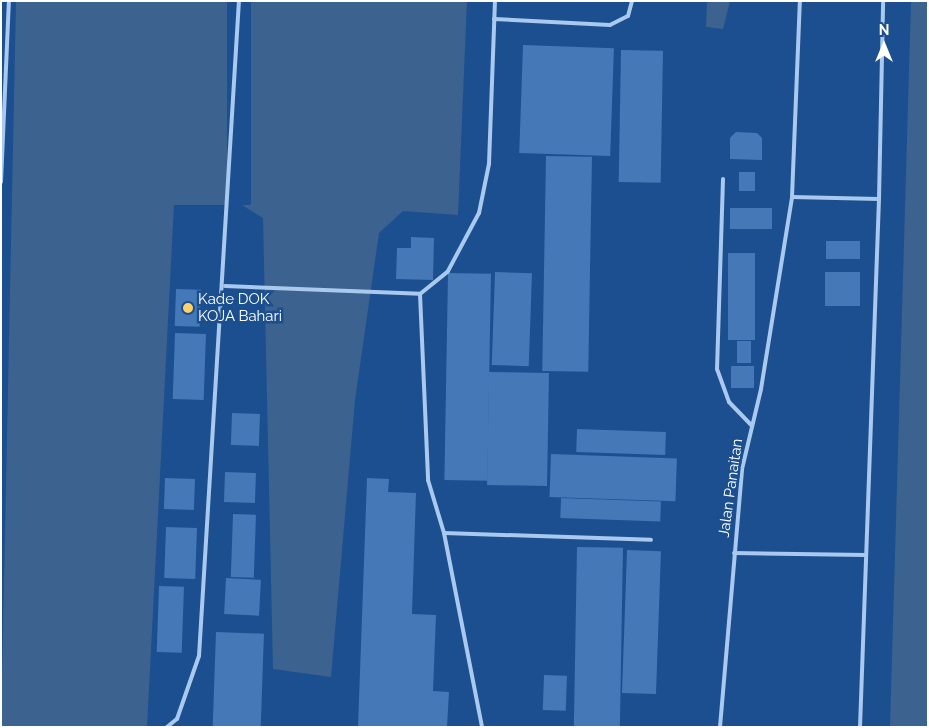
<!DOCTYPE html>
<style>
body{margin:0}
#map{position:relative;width:929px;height:728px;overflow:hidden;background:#1b4f8f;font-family:Raleway,sans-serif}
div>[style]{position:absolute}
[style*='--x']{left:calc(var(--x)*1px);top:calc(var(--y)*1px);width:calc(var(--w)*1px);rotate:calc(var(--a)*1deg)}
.water>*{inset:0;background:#3c6290}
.pier>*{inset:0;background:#1b4f8f;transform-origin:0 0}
.building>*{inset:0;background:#4478b7;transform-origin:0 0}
.lane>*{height:4px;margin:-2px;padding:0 2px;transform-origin:2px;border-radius:2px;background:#a9c9ee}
.dots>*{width:14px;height:14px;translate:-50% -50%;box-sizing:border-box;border:2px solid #1b4f8f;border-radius:50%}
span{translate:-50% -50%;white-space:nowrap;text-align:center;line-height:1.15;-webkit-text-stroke:5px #1b4f8f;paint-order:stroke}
.poi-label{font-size:15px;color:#fff}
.left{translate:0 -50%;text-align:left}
.street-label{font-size:15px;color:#fff}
.frame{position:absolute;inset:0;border:2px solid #fff;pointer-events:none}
.north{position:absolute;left:859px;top:20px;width:50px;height:50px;-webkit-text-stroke:4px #1b4f8f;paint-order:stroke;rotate:0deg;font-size:14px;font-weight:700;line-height:20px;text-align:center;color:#fff}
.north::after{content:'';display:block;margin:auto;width:18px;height:22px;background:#fff;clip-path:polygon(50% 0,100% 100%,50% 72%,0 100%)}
</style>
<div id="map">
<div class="water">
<div style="clip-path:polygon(16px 1px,467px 1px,458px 215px,403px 211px,379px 233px,355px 400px,331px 677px,273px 669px,263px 218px,242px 205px,174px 205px,147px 727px,1px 727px)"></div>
<div style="clip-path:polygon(707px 1px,730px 1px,723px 29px,706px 27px)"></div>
<div style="clip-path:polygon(911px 1px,928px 1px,928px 727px,890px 727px)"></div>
</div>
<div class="pier">
<div style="left:227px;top:1px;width:24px;height:204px"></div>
</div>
<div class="building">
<div style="left:523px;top:45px;width:91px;height:108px;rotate:2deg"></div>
<div style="left:621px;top:50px;width:42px;height:132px;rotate:1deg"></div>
<div style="clip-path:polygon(736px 132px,757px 133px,762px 138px,762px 160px,730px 159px,730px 138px)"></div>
<div style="left:546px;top:156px;width:46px;height:215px;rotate:1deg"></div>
<div style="left:739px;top:172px;width:16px;height:19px"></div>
<div style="left:730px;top:208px;width:42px;height:21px"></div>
<div style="clip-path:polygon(411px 237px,434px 238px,433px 280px,396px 279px,397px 248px,411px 248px)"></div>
<div style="left:826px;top:241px;width:34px;height:18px"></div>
<div style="left:728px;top:253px;width:27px;height:87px"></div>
<div style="left:495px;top:272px;width:37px;height:93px;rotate:2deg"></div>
<div style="left:825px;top:272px;width:35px;height:34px"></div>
<div style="left:448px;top:273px;width:43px;height:207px;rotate:1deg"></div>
<div style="left:176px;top:289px;width:25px;height:37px;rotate:2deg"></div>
<div style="left:175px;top:333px;width:31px;height:66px;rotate:2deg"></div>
<div style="left:737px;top:341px;width:14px;height:22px"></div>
<div style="left:731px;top:366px;width:23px;height:22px"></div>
<div style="left:489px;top:372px;width:60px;height:113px;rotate:1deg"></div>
<div style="left:232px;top:413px;width:28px;height:32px;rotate:2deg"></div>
<div style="left:577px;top:429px;width:89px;height:23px;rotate:2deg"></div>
<div style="left:551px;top:454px;width:126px;height:43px;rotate:2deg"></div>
<div style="left:225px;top:472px;width:31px;height:30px;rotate:2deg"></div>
<div style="left:165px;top:478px;width:30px;height:31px;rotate:2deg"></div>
<div style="clip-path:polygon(367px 478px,389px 479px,388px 492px,416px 493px,412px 614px,436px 615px,433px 691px,449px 692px,447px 727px,358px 727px)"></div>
<div style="left:561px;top:498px;width:100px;height:20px;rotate:2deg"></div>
<div style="left:233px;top:514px;width:23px;height:63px;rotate:2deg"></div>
<div style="left:166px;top:527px;width:31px;height:51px;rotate:2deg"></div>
<div style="left:577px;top:547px;width:46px;height:180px;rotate:1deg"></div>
<div style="left:627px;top:550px;width:34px;height:143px;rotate:2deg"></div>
<div style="left:226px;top:578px;width:35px;height:36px;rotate:3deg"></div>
<div style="left:159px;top:586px;width:25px;height:66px;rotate:2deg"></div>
<div style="left:216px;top:632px;width:48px;height:95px;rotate:2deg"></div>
<div style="left:544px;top:675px;width:23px;height:35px;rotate:2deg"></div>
</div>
<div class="lane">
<div style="--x:494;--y:19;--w:116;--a:3"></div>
<div style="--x:610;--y:25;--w:20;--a:-27"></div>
<div style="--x:628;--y:16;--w:16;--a:-75"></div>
<div style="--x:723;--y:179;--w:190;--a:91.8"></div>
<div style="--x:717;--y:369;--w:35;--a:70"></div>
<div style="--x:729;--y:402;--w:33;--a:46"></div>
<div style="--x:1;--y:182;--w:181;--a:-87.5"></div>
<div style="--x:792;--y:197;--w:87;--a:1.3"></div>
<div style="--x:879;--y:199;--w:198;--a:-88.8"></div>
<div style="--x:225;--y:286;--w:195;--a:2.3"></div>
<div style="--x:420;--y:294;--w:36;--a:-39"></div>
<div style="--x:448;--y:271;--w:66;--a:-61.9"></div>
<div style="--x:479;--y:213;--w:50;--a:-78.5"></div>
<div style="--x:489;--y:164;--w:163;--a:-87.9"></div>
<div style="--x:420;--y:294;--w:186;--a:87.5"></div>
<div style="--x:428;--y:480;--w:55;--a:73.2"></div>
<div style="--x:444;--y:533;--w:207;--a:1.9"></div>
<div style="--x:444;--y:533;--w:198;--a:78.9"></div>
<div style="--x:734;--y:553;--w:132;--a:0.9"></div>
<div style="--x:167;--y:727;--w:13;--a:-39"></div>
<div style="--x:177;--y:719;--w:67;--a:-70.8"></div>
<div style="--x:199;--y:656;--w:656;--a:-86.51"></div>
<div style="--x:720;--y:727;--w:259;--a:-85.1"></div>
<div style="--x:742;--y:469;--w:82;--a:-76.6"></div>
<div style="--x:761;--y:389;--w:194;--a:-80.8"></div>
<div style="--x:792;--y:197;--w:196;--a:-87.7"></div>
<div style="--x:860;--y:727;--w:528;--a:-87.94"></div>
</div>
<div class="dots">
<div style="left:188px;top:308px;background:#ffd166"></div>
</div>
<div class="poi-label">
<span class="left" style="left:198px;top:308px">Kade DOK<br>KOJA Bahari</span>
</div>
<div class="street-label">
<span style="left:731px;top:488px;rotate:-82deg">Jalan Panaitan</span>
</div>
<div class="frame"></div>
<div class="north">N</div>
</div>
